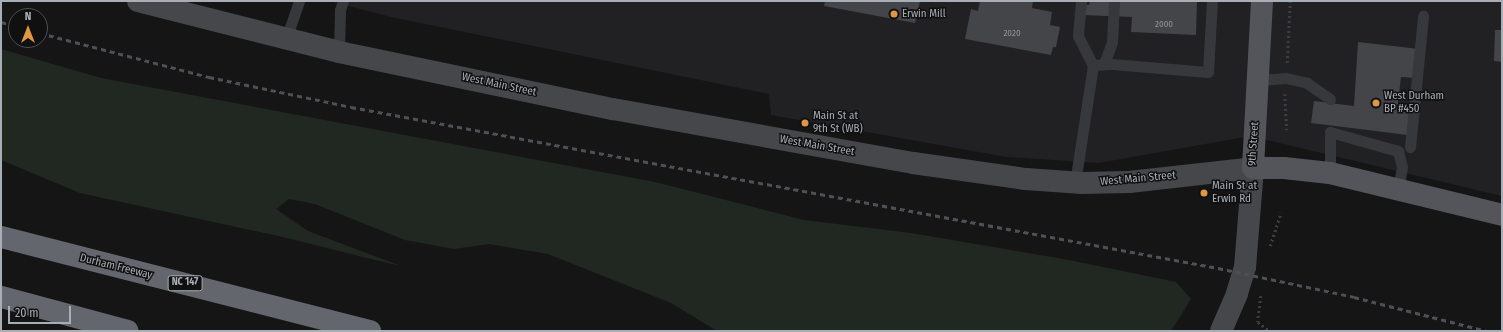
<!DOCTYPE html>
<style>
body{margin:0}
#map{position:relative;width:1503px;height:332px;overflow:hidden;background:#151516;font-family:"Fira Sans Condensed",sans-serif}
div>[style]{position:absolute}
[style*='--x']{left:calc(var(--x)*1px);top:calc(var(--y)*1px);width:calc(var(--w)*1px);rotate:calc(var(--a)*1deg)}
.built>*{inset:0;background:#212123}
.green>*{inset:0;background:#212822}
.building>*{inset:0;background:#444549}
.path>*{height:2.5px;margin-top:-1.25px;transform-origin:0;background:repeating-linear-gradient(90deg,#3c3f42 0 2px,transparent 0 5px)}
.lane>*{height:11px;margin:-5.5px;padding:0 5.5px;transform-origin:5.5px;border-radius:5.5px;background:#36383b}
.secondary>*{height:22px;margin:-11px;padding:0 11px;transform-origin:11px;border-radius:11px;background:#45474b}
.primary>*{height:22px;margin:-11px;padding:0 11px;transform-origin:11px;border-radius:11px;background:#53555a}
.highway>*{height:22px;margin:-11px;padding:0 11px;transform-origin:11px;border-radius:11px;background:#63666c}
.rail>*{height:3px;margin-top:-1.5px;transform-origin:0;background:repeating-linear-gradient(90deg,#4e5054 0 5px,transparent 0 9px)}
.dots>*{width:11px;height:11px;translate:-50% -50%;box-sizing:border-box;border:2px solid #101011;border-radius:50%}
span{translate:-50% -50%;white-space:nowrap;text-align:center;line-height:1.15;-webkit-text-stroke:3px #101011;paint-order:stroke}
.number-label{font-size:9px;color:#8f949a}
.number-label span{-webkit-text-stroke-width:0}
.shield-label span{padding:1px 3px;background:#101011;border:1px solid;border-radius:3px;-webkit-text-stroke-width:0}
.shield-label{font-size:10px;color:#a8aeb5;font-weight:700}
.poi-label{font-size:11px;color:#a8aeb5}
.left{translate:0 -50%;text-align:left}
.street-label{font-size:11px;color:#a8aeb5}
.frame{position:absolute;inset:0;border:2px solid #a8aeb5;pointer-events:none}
.north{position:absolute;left:8px;top:8px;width:40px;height:40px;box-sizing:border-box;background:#101011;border:1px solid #4d4f53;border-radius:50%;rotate:0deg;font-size:11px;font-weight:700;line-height:16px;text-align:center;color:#a8aeb5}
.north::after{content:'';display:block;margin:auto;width:14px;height:18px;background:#df9744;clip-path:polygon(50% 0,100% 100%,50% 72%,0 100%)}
.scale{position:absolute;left:8px;top:306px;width:63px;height:18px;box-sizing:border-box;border:2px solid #a8aeb5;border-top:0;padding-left:5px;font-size:12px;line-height:14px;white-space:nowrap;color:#a8aeb5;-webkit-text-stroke:3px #101011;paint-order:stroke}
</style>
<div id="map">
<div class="built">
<div style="clip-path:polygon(329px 1px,1502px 1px,1502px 196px,1250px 136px,1099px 163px,1007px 157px,771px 115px,769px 94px,391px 17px)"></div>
</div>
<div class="green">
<div style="clip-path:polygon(1px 49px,101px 78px,655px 182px,804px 220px,911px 233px,1069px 260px,1176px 282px,1191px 299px,1171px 331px,717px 331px,671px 303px,548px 254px,489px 244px,454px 249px,405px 240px,315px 204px,289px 199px,276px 209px,308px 231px,401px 266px,379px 261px,283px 237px,80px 193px,1px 160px)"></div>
</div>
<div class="building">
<div style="clip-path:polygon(825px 1px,920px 1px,915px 23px,824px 6px)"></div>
<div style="clip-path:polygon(980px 1px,1033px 1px,1032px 8px,1052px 12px,1050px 25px,1060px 27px,1056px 47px,1053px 47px,1051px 55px,965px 39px,971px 9px,978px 11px)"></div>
<div style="clip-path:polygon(1090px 1px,1197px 1px,1196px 35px,1131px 32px,1132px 17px,1083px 15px,1083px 5px,1089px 5px)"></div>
<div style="clip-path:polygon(1495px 30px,1502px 30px,1502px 62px,1494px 61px)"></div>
<div style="clip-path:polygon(1358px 42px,1419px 49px,1416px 78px,1401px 77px,1397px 111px,1418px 113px,1416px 136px,1311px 123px,1314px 101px,1354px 106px)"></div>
</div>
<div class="path">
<div style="--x:1287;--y:63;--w:62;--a:-87.2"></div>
<div style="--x:1285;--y:94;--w:36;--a:87"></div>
<div style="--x:1270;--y:246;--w:35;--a:-72"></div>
<div style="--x:1261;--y:296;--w:26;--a:97"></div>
<div style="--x:1258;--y:322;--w:15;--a:37"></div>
</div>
<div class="lane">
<div style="--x:1081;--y:1;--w:35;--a:95"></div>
<div style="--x:1078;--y:36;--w:33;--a:63"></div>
<div style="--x:286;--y:39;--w:40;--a:-71.1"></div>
<div style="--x:339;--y:52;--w:42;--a:-88.6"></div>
<div style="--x:340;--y:10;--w:9;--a:-72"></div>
<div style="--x:1104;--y:64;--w:23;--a:-70"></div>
<div style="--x:1112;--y:42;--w:41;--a:-87.2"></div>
<div style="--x:1258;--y:80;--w:28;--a:-4"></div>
<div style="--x:1286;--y:78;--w:22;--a:13"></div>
<div style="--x:1307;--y:83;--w:28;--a:35"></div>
<div style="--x:1410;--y:147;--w:132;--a:-84.3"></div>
<div style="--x:1330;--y:173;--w:41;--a:-90"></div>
<div style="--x:1330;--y:132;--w:71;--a:15.6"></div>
<div style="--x:1398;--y:151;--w:16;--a:76"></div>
<div style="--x:1402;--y:167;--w:22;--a:100"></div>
<div style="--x:1075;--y:183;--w:119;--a:-81.3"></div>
<div style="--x:1093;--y:65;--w:19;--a:-3"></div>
<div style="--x:1112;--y:64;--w:96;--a:4.8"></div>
<div style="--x:1208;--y:72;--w:71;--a:-86.8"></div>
</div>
<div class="secondary">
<div style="--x:138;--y:1;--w:207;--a:14.2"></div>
<div style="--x:339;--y:52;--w:280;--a:11.8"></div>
<div style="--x:613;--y:109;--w:305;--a:10.2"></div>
<div style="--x:913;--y:163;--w:114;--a:8.1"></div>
<div style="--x:1026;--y:179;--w:56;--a:4.1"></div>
<div style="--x:1082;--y:183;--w:47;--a:-1.2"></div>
<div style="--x:1129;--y:182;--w:125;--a:-6.4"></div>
<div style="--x:1253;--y:168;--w:99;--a:94.6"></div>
<div style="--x:1245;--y:267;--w:28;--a:107"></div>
<div style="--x:1237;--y:294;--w:40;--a:113.4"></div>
</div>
<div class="primary">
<div style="--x:1262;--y:1;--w:167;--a:93.1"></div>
<div style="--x:1253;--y:168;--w:31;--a:0"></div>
<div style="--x:1284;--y:168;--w:46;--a:6.2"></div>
<div style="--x:1330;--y:173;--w:177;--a:13.7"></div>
</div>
<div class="highway">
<div style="--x:1;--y:237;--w:381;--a:14.3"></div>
<div style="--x:1;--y:297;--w:131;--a:15"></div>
</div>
<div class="rail">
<div style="--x:1;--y:22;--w:16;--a:15"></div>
<div style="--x:40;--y:33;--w:175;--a:14.6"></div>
<div style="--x:209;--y:77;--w:145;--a:11.9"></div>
<div style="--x:351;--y:107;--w:882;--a:10.52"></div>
<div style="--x:1218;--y:268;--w:139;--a:12"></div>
<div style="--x:1354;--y:297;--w:136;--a:14.4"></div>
</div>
<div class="dots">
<div style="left:894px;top:14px;background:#df9744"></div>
<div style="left:1376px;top:103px;background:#df9744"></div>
<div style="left:805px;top:123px;background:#df9744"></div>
<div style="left:1204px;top:193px;background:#df9744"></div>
</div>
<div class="number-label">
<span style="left:1164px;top:24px">2000</span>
<span style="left:1012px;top:33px">2020</span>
</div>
<div class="shield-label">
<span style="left:185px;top:283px">NC 147</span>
</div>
<div class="poi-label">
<span class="left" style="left:902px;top:14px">Erwin Mill</span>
<span class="left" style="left:1384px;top:103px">West Durham<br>BP #450</span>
<span class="left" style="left:813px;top:123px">Main St at<br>9th St (WB)</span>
<span class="left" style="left:1212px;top:193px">Main St at<br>Erwin Rd</span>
</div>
<div class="street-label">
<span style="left:499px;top:85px;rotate:12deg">West Main Street</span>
<span style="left:1254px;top:144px;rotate:-86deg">9th Street</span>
<span style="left:817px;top:146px;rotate:10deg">West Main Street</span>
<span style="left:1138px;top:179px;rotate:-5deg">West Main Street</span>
<span style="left:116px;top:267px;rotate:14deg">Durham Freeway</span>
</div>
<div class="frame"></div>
<div class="north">N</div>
<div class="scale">20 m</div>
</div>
